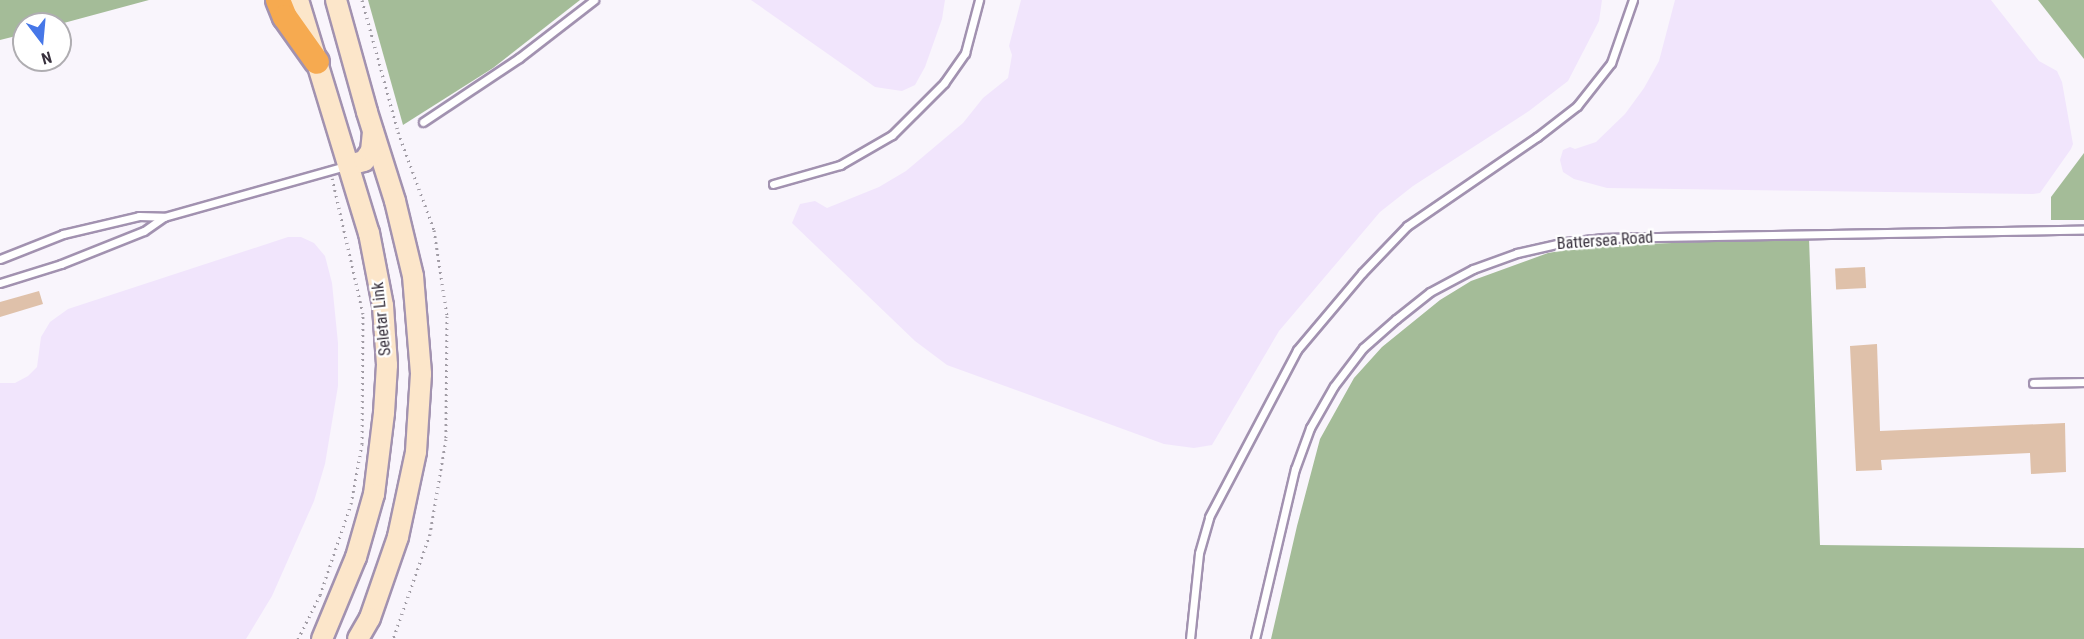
<!DOCTYPE html>
<style>
body{margin:0}
#map{position:relative;width:2084px;height:639px;overflow:hidden;background:#f9f5fc;font-family:"Roboto Condensed",sans-serif}
div>[style]{position:absolute}
[style*='--x']{left:calc(var(--x)*1px);top:calc(var(--y)*1px);width:calc(var(--w)*1px);rotate:calc(var(--a)*1deg)}
.built>*{inset:0;background:#f1e5fc}
.forest>*{inset:0;background:#a4bc98}
.building>*{inset:0;background:#dfc1aa;transform-origin:0 0}
.path>*{height:3px;margin-top:-1.5px;transform-origin:0;background:repeating-linear-gradient(90deg,#a29da6 0 1.5px,transparent 0 6px)}
.roads{filter:drop-shadow(2px 0 #a292b0) drop-shadow(-2px 0 #a292b0) drop-shadow(0 2px #a292b0) drop-shadow(0 -2px #a292b0)}
.service>*{height:7px;margin:-3.5px;padding:0 3.5px;transform-origin:3.5px;border-radius:3.5px;background:#fff}
.secondary>*{height:20px;margin:-10px;padding:0 10px;transform-origin:10px;border-radius:10px;background:#fce6ca}
.motorway>*{height:24px;margin:-12px;padding:0 12px;transform-origin:12px;border-radius:12px;background:#f6aa50}
span{translate:-50% -50%;white-space:nowrap;text-align:center;line-height:1.15;-webkit-text-stroke:4.5px #fff;paint-order:stroke}
.street-label{font-size:16px;color:#38313d}
.north{position:absolute;left:12px;top:12px;width:60px;height:60px;box-sizing:border-box;background:#fff;border:2px solid #afadb1;border-radius:50%;rotate:164deg;font-size:16px;font-weight:700;line-height:24px;text-align:center;color:#38313d}
.north::after{content:'';display:block;margin:auto;width:21px;height:27px;background:#4677e8;clip-path:polygon(50% 0,100% 100%,50% 72%,0 100%)}
</style>
<div id="map">
<div class="built">
<div style="clip-path:polygon(751px 0,945px 0,942px 19px,925px 67px,915px 85px,902px 91px,875px 87px)"></div>
<div style="clip-path:polygon(1021px 0,1602px 0,1599px 21px,1568px 81px,1529px 111px,1413px 186px,1380px 212px,1279px 331px,1212px 445px,1194px 448px,1164px 444px,947px 365px,915px 341px,792px 223px,800px 204px,815px 201px,827px 208px,879px 187px,906px 171px,963px 123px,983px 98px,1008px 78px,1012px 55px,1009px 46px)"></div>
<div style="clip-path:polygon(1675px 0,1991px 0,2039px 61px,2057px 71px,2062px 82px,2073px 144px,2071px 149px,2040px 193px,2033px 194px,1607px 188px,1574px 179px,1563px 172px,1560px 160px,1563px 150px,1570px 147px,1575px 149px,1596px 142px,1625px 114px,1644px 88px,1659px 61px)"></div>
<div style="clip-path:polygon(288px 237px,301px 237px,314px 243px,325px 256px,332px 283px,338px 343px,338px 386px,325px 464px,314px 501px,272px 596px,246px 639px,0 639px,0 383px,15px 383px,28px 376px,37px 367px,41px 337px,50px 322px,68px 309px)"></div>
</div>
<div class="forest">
<div style="clip-path:polygon(0 0,149px 0,60px 24px,24px 24px,24px 34px,0 40px)"></div>
<div style="clip-path:polygon(368px 0,580px 0,493px 68px,403px 125px)"></div>
<div style="clip-path:polygon(2038px 0,2084px 0,2084px 59px)"></div>
<div style="clip-path:polygon(2084px 153px,2084px 220px,2051px 220px,2051px 197px)"></div>
<div style="clip-path:polygon(1809px 238px,1820px 545px,2084px 548px,2084px 639px,1271px 639px,1297px 526px,1320px 439px,1354px 378px,1382px 347px,1440px 300px,1471px 281px,1548px 253px,1591px 246px)"></div>
</div>
<div class="building">
<div style="left:1865px;top:267px;width:21px;height:30px;rotate:87deg"></div>
<div style="clip-path:polygon(39px 291px,43px 304px,0 317px,0 302px)"></div>
<div style="clip-path:polygon(1877px 344px,1880px 431px,2065px 423px,2066px 472px,2031px 474px,2030px 453px,1881px 460px,1882px 470px,1856px 471px,1850px 346px)"></div>
</div>
<div class="path">
<div style="--x:362;--y:0;--w:137;--a:74.7"></div>
<div style="--x:398;--y:132;--w:104;--a:69.8"></div>
<div style="--x:434;--y:230;--w:87;--a:81.4"></div>
<div style="--x:447;--y:316;--w:123;--a:90.5"></div>
<div style="--x:446;--y:439;--w:96;--a:99.6"></div>
<div style="--x:430;--y:534;--w:111;--a:109.4"></div>
<div style="--x:298;--y:639;--w:49;--a:-63.4"></div>
<div style="--x:320;--y:595;--w:96;--a:-71.2"></div>
<div style="--x:351;--y:504;--w:61;--a:-79.6"></div>
<div style="--x:362;--y:444;--w:130;--a:-89.6"></div>
<div style="--x:363;--y:314;--w:139;--a:-102.8"></div>
</div>
<div class="roads">
<div class="service">
<div style="--x:423;--y:122;--w:115;--a:-33.7"></div>
<div style="--x:519;--y:58;--w:95;--a:-37.7"></div>
<div style="--x:773;--y:184;--w:70;--a:-15.8"></div>
<div style="--x:840;--y:165;--w:60;--a:-30"></div>
<div style="--x:892;--y:135;--w:74;--a:-45"></div>
<div style="--x:944;--y:83;--w:37;--a:-55"></div>
<div style="--x:965;--y:53;--w:55;--a:-75.2"></div>
<div style="--x:0;--y:259;--w:68;--a:-21.6"></div>
<div style="--x:63;--y:234;--w:78;--a:-13.3"></div>
<div style="--x:139;--y:216;--w:25;--a:2"></div>
<div style="--x:164;--y:217;--w:189;--a:-15.7"></div>
<div style="--x:0;--y:283;--w:64;--a:-17.3"></div>
<div style="--x:61;--y:264;--w:89;--a:-21.7"></div>
<div style="--x:144;--y:231;--w:24;--a:-35"></div>
<div style="--x:2033;--y:383;--w:51;--a:-1.1"></div>
<div style="--x:1190;--y:639;--w:86;--a:-84"></div>
<div style="--x:1199;--y:553;--w:37;--a:-74"></div>
<div style="--x:1209;--y:517;--w:189;--a:-62.2"></div>
<div style="--x:1297;--y:350;--w:101;--a:-49.8"></div>
<div style="--x:1362;--y:273;--w:65;--a:-46.2"></div>
<div style="--x:1407;--y:226;--w:158;--a:-34.4"></div>
<div style="--x:1537;--y:137;--w:51;--a:-37.8"></div>
<div style="--x:1577;--y:106;--w:55;--a:-51.7"></div>
<div style="--x:1611;--y:63;--w:67;--a:-70.8"></div>
<div style="--x:1255;--y:639;--w:175;--a:-76.8"></div>
<div style="--x:1295;--y:469;--w:44;--a:-69.9"></div>
<div style="--x:1310;--y:428;--w:48;--a:-60.3"></div>
<div style="--x:1334;--y:386;--w:48;--a:-52.7"></div>
<div style="--x:1363;--y:348;--w:44;--a:-41.3"></div>
<div style="--x:1396;--y:319;--w:43;--a:-38.5"></div>
<div style="--x:1430;--y:292;--w:49;--a:-28.1"></div>
<div style="--x:1473;--y:269;--w:47;--a:-20"></div>
<div style="--x:1517;--y:253;--w:49;--a:-12.9"></div>
<div style="--x:1565;--y:242;--w:39;--a:-6"></div>
<div style="--x:1604;--y:238;--w:480;--a:-1"></div>
</div>
<div class="secondary">
<div style="--x:298;--y:0;--w:244;--a:73.1"></div>
<div style="--x:369;--y:233;--w:74;--a:79.1"></div>
<div style="--x:383;--y:306;--w:59;--a:86.1"></div>
<div style="--x:387;--y:365;--w:48;--a:93.6"></div>
<div style="--x:384;--y:413;--w:82;--a:97"></div>
<div style="--x:374;--y:494;--w:66;--a:105.9"></div>
<div style="--x:356;--y:557;--w:89;--a:112.5"></div>
<div style="--x:336;--y:0;--w:116;--a:74.5"></div>
<div style="--x:367;--y:112;--w:93;--a:72.5"></div>
<div style="--x:395;--y:201;--w:77;--a:76.5"></div>
<div style="--x:413;--y:276;--w:98;--a:85.3"></div>
<div style="--x:421;--y:374;--w:78;--a:93.7"></div>
<div style="--x:416;--y:452;--w:87;--a:102"></div>
<div style="--x:398;--y:537;--w:86;--a:109.1"></div>
<div style="--x:370;--y:618;--w:24;--a:120"></div>
<div style="--x:349;--y:165;--w:16;--a:-15"></div>
<div style="--x:364;--y:161;--w:12;--a:-55"></div>
<div style="--x:371;--y:151;--w:19;--a:-84"></div>
</div>
<div class="motorway">
<div style="--x:278;--y:0;--w:18;--a:68"></div>
<div style="--x:285;--y:17;--w:55;--a:54.6"></div>
</div>
</div>
<div class="street-label">
<span style="left:1605px;top:241px;rotate:-4deg">Battersea Road</span>
<span style="left:382px;top:319px;rotate:-96deg">Seletar Link</span>
</div>
<div class="north">N</div>
</div>
